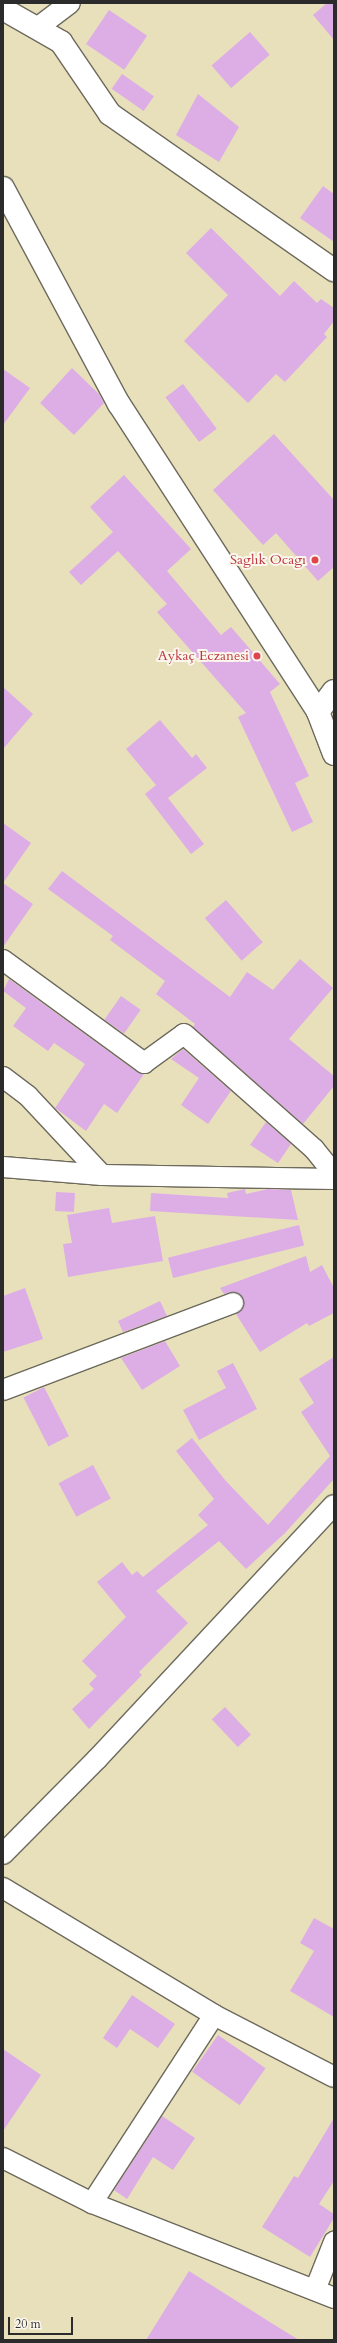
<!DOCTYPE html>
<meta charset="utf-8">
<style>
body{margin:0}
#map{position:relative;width:337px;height:2343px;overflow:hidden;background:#e8e0bb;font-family:Cardo,serif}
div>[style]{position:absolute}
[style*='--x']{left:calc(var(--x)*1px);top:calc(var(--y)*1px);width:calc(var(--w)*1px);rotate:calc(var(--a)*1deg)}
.building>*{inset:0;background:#ddade6;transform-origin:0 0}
.roads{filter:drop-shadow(1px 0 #6d6a5d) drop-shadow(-1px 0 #6d6a5d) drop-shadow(0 1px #6d6a5d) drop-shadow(0 -1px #6d6a5d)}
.minor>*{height:20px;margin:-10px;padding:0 10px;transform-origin:10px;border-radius:10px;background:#fff}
.tertiary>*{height:22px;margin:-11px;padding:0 11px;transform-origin:11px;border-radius:11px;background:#fff}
.dots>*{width:11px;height:11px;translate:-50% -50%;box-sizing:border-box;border:2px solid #fbf7ec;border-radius:50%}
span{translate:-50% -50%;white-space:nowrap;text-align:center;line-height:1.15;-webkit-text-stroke:4px #fbf7ec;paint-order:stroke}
.health-label{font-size:14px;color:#be3a42}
.right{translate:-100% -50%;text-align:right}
.frame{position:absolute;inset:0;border:4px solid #2b2b2b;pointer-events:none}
.scale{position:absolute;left:8px;top:2317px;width:65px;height:18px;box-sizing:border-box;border:2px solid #2b2b2b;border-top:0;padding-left:5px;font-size:12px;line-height:14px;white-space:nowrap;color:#2b2b2b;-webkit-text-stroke:3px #fbf7ec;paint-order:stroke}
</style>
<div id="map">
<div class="building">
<div style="clip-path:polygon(327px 3px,334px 3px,334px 40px,313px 15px)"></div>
<div style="left:109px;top:10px;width:46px;height:41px;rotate:34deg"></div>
<div style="left:250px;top:32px;width:30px;height:51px;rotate:49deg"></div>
<div style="left:122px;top:74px;width:39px;height:18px;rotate:35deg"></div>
<div style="clip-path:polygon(198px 94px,239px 127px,219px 162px,176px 135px)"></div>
<div style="clip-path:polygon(323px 186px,334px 194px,334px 242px,300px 218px)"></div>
<div style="clip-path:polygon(211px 228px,280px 296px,294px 281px,317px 303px,321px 299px,334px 308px,334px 321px,324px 334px,327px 337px,285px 382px,276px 374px,248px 403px,184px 341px,228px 295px,186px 253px)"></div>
<div style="clip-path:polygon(72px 368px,99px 394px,104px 403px,74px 435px,40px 403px)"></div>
<div style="clip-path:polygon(3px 369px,30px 388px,3px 425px)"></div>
<div style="left:183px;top:384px;width:56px;height:22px;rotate:53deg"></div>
<div style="clip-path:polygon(274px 434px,334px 500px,334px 567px,318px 581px,276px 533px,263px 545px,213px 490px)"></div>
<div style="clip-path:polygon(124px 475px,191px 549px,167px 571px,221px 635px,231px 627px,280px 684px,270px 692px,309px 776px,295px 783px,313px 822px,292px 832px,238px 717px,246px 713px,157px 612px,167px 604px,118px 551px,81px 585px,69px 572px,113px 532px,90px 507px)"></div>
<div style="clip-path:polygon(3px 687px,33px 714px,3px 749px)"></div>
<div style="clip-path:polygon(160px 720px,192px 758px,196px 754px,207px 768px,168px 798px,204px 844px,191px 854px,145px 794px,156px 785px,126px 749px)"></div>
<div style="clip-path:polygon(3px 823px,31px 843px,3px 883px,33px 904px,3px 947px)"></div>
<div style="clip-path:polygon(62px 871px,230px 997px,247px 972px,273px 990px,300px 959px,333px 988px,289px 1039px,334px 1076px,334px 1086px,303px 1124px,193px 1027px,195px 1024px,156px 994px,165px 981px,110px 940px,113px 936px,48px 889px)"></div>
<div style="left:226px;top:900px;width:56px;height:28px;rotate:49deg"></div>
<div style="clip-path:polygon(9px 979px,137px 1072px,144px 1074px,117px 1113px,104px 1104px,86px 1131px,55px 1108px,85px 1064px,54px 1043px,48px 1051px,13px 1026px,26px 1008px,3px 991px)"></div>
<div style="left:121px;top:996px;width:24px;height:29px;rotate:35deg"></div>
<div style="clip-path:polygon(183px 1049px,231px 1091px,208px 1124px,181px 1105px,199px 1078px,171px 1059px)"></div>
<div style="clip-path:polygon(266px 1122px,291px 1144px,278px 1163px,250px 1145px)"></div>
<div style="clip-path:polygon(245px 1189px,246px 1194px,268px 1189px,291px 1190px,298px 1220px,150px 1211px,151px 1193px,228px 1198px,227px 1193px)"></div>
<div style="left:56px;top:1192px;width:19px;height:19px;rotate:3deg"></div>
<div style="clip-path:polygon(109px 1208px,112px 1223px,155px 1216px,163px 1261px,68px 1277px,63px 1244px,72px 1243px,67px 1215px)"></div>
<div style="left:299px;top:1225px;width:21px;height:135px;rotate:76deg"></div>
<div style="clip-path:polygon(306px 1256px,310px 1272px,322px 1265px,334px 1288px,334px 1313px,309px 1326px,307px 1323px,260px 1352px,236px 1314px,242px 1310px,244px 1299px,235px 1292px,224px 1294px,220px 1288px)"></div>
<div style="clip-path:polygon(25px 1288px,43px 1339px,3px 1352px,3px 1296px)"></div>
<div style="clip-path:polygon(160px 1301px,167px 1316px,123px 1332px,118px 1321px)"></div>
<div style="clip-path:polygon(165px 1341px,180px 1366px,142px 1390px,121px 1358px)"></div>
<div style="clip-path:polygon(334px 1357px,334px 1479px,285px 1533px,246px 1569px,219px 1541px,156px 1591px,188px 1623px,139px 1672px,142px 1675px,89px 1729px,72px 1709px,94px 1689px,89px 1684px,97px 1676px,82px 1661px,126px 1617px,97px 1582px,122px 1562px,132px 1575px,137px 1571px,143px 1577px,208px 1525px,198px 1515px,214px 1499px,176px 1451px,192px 1438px,225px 1480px,268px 1525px,330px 1456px,301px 1412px,314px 1403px,299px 1379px)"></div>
<div style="clip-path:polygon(233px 1363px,257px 1409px,199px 1440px,183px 1410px,226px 1388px,217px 1371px)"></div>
<div style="left:44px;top:1387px;width:55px;height:23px;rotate:63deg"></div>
<div style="left:93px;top:1465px;width:38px;height:39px;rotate:62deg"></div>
<div style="left:225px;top:1707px;width:38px;height:18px;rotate:47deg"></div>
<div style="clip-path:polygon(314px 1918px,334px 1929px,334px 2017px,290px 1991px,314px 1951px,300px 1943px)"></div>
<div style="clip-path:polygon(132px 1995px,175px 2024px,158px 2048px,130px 2029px,117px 2048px,103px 2038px)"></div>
<div style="left:218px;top:2035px;width:58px;height:45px;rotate:35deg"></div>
<div style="clip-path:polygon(3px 2049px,41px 2075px,3px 2131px)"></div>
<div style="clip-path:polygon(162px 2116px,195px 2138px,173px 2170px,153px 2157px,127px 2199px,114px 2190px)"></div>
<div style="clip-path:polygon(334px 2118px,334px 2181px,319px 2204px,334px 2214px,334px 2218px,310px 2257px,262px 2227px,294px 2176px,298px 2178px)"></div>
<div style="clip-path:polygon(189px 2271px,273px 2324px,299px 2340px,146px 2340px)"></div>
</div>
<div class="roads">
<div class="minor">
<div style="--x:37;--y:28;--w:41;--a:-37.1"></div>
<div style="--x:3;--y:960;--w:175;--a:36.1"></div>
<div style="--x:144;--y:1063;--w:49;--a:-35.9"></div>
<div style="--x:184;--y:1034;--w:174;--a:41.5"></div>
<div style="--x:314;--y:1149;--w:32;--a:51"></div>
<div style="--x:3;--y:1077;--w:31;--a:37"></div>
<div style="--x:28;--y:1096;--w:108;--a:46.9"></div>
<div style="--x:3;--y:1167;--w:99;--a:4.6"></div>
<div style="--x:102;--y:1175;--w:232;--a:1"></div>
<div style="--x:3;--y:1390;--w:246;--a:-20.7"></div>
<div style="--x:3;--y:1854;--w:134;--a:-45.3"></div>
<div style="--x:97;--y:1759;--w:347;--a:-47"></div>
<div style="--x:3;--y:1888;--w:246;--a:31"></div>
<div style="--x:214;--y:2015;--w:135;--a:27.3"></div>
<div style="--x:3;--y:2158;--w:100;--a:26.8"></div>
<div style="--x:92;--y:2203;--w:260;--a:21.4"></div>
<div style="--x:92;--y:2203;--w:224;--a:-57"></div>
<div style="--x:315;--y:2290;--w:52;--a:-68.4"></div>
</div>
<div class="tertiary">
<div style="--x:3;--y:9;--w:67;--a:29.6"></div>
<div style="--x:61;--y:42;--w:87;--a:55.8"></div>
<div style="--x:110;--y:114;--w:273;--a:34.9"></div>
<div style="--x:3;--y:188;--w:245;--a:61.8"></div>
<div style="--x:119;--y:404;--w:367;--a:57.1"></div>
<div style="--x:318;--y:712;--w:45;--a:69.1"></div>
<div style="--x:318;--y:712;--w:26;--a:-53"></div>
</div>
</div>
<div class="dots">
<div style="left:315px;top:560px;background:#e0444e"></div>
<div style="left:257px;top:656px;background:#e0444e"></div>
</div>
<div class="health-label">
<span class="right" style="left:306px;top:560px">Saglık Ocagı</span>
<span class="right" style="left:249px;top:656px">Aykaç Eczanesi</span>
</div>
<div class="frame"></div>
<div class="scale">20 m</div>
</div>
